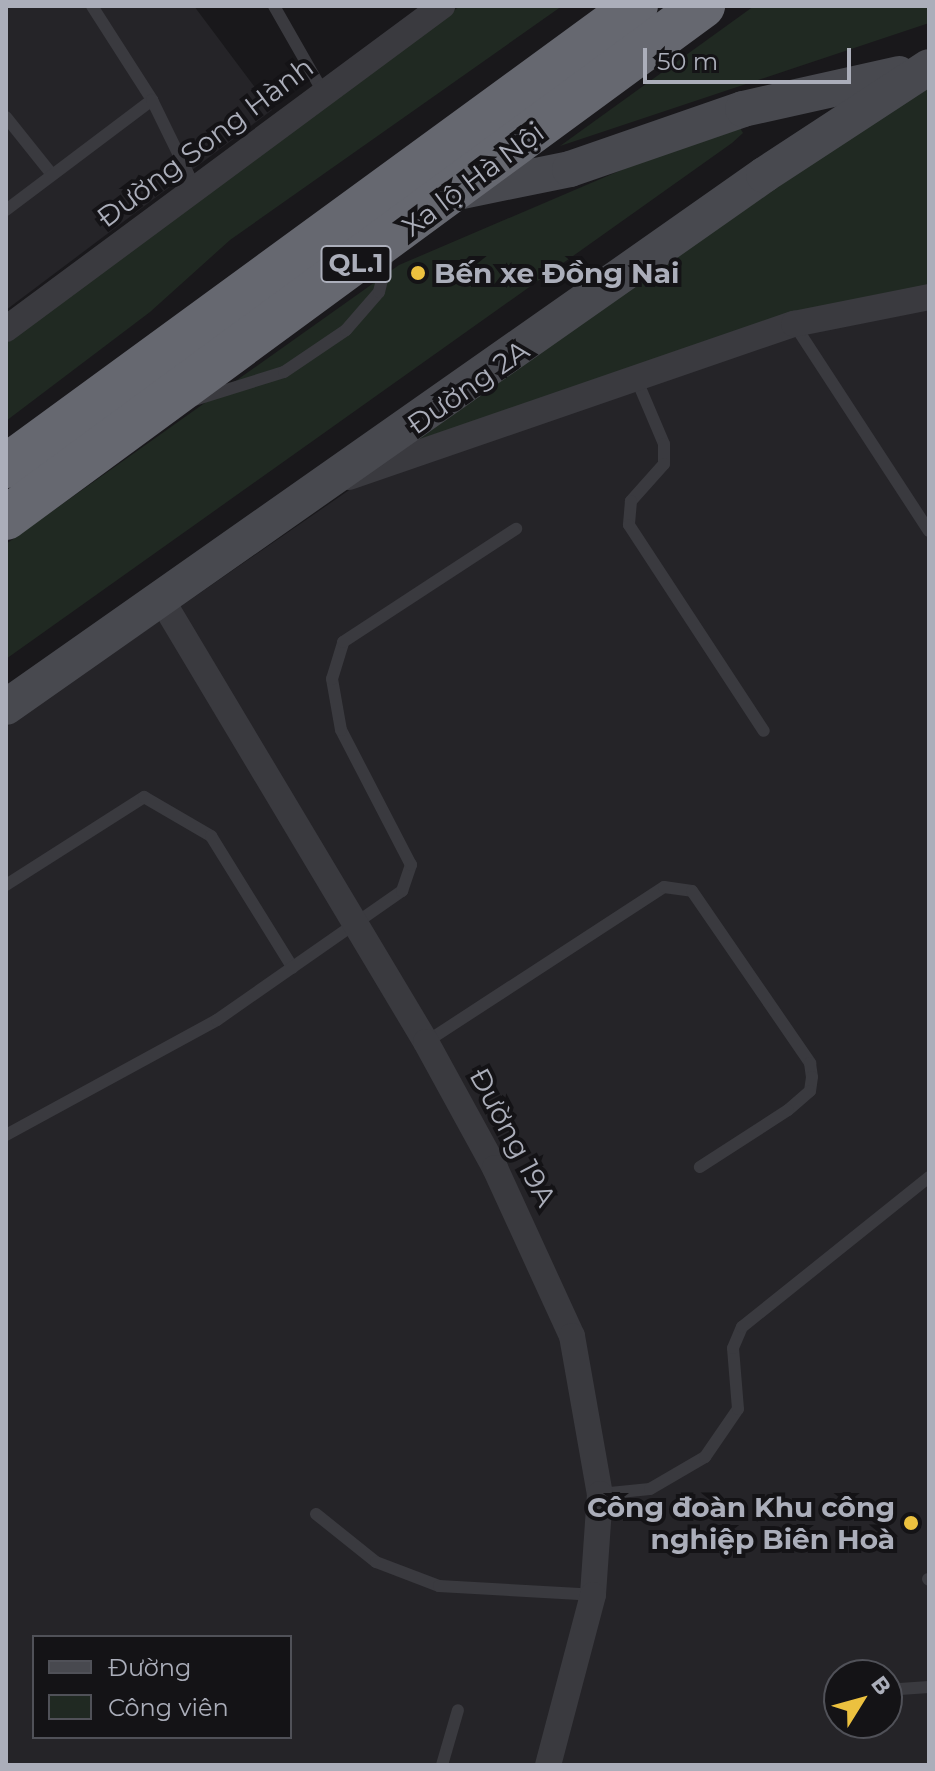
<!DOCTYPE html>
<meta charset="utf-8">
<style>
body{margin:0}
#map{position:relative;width:935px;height:1771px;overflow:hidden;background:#19181b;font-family:Montserrat,sans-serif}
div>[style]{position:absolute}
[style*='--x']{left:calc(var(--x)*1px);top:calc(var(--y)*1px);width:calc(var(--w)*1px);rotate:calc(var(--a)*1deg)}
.built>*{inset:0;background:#252428}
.green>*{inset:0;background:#202922}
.lane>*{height:12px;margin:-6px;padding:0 6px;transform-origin:6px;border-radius:6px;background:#3a3a3f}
.street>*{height:26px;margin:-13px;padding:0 13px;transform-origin:13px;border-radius:13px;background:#3a3a3f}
.secondary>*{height:36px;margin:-18px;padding:0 18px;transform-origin:18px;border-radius:18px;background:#48494f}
.highway>*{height:44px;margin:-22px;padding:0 22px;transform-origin:22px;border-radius:22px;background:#666870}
.dots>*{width:22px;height:22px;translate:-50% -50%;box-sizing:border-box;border:4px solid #141316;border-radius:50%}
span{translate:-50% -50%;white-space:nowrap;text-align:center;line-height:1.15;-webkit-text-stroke:8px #141316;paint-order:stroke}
.shield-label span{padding:2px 6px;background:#141316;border:2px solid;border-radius:6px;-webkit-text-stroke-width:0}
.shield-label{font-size:26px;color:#abaeba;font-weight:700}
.street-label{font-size:28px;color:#abaeba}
.poi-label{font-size:28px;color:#abaeba;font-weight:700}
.left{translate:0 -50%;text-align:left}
.right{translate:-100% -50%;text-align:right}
.frame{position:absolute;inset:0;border:8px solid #abaeba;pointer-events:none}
.legend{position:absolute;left:32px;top:1635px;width:260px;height:104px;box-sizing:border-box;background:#141316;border:2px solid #505158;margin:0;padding:10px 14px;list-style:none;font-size:24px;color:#abaeba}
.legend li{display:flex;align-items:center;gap:16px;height:40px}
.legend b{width:40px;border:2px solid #505158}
.north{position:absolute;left:823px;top:1659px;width:80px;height:80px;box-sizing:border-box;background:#141316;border:2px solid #505158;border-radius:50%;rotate:53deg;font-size:22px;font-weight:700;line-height:32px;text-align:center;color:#abaeba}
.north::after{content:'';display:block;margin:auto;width:28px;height:36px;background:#ecc13f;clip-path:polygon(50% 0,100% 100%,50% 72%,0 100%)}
.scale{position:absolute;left:643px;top:48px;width:208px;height:36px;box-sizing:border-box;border:4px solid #abaeba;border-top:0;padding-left:10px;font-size:24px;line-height:28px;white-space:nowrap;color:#abaeba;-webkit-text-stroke:6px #141316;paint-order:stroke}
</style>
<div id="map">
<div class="built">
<div style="clip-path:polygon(6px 6px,194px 6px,272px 110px,6px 310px)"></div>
<div style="clip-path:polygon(evenodd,929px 306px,929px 1765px,6px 1765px,6px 727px,368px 477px,828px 319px,929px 306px,34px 1637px,290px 1637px,290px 1737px,34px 1737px,34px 1637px,929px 306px,839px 1675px,887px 1675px,887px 1723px,839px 1723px,839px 1675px)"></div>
</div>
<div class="green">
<div style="clip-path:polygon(460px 6px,562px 6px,230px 240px,150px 312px,6px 421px,6px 343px)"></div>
<div style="clip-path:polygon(754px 6px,929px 6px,929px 23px,560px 146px)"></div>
<div style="clip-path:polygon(929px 84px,929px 294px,382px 459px,510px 370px)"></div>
<div style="clip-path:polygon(736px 121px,743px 133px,732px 143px,6px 659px,6px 544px,399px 265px)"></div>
</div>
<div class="lane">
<div style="--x:92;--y:6;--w:112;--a:57.4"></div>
<div style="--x:274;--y:6;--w:99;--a:60.3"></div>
<div style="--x:6;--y:117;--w:70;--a:51.3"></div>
<div style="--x:6;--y:210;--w:183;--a:-37"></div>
<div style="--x:152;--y:100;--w:100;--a:63.9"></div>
<div style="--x:794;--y:324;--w:247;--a:56.9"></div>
<div style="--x:636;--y:378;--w:72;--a:67"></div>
<div style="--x:664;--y:444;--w:20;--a:90"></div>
<div style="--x:664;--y:464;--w:50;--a:131.7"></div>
<div style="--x:631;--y:501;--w:24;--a:95"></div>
<div style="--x:629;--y:525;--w:246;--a:56.8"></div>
<div style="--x:194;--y:400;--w:94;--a:-17.3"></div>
<div style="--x:284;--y:372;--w:75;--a:-34.1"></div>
<div style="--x:346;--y:330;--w:50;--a:-49"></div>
<div style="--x:379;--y:292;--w:42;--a:-76.3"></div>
<div style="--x:6;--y:885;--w:164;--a:-32.5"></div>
<div style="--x:144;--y:797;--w:78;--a:30.2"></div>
<div style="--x:211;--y:836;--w:155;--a:58.2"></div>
<div style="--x:426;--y:1042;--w:284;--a:-33.1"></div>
<div style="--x:664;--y:887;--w:28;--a:8"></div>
<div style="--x:692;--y:891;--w:209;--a:55.5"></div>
<div style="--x:810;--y:1063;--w:14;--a:82"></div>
<div style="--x:812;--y:1077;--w:14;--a:98"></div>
<div style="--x:810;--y:1091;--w:29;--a:139"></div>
<div style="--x:788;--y:1110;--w:105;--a:147.1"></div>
<div style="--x:6;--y:1135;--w:240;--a:-28.6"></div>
<div style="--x:217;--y:1020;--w:226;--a:-34.9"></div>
<div style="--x:402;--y:891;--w:28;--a:-71"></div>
<div style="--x:411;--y:865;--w:152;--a:-117.4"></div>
<div style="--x:341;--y:730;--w:52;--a:-100"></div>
<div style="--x:332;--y:679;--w:39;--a:-73"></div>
<div style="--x:343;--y:642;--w:207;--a:-33.2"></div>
<div style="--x:600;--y:1494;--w:50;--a:-5.7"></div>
<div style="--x:650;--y:1489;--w:64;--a:-30.2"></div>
<div style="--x:705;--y:1457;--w:58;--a:-55.5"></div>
<div style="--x:738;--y:1409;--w:61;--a:-94.7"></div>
<div style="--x:733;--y:1348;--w:23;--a:-67"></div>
<div style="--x:742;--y:1327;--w:240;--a:-38.7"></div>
<div style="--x:316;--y:1514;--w:77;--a:38.7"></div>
<div style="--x:376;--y:1562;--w:67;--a:20.9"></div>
<div style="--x:439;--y:1586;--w:154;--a:3.3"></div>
<div style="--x:928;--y:1579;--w:1;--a:45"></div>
<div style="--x:900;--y:1689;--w:29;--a:-4"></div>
<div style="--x:442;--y:1765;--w:57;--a:-73.8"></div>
</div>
<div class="street">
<div style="--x:6;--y:329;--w:543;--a:-36.53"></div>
<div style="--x:349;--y:477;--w:471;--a:-19"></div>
<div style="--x:794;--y:324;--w:138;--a:-11.3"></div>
<div style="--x:160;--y:597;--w:518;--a:59.13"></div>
<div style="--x:426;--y:1042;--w:144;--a:61.3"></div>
<div style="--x:495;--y:1168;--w:185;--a:65.4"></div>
<div style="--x:572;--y:1336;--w:160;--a:80"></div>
<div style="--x:600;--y:1494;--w:101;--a:94"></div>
<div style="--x:593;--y:1595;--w:176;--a:104.8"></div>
</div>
<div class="secondary">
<div style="--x:457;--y:192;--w:115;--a:-11.5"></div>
<div style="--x:570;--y:169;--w:183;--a:-19.1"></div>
<div style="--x:743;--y:109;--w:160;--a:-12.6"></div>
<div style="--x:6;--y:707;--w:926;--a:-35.06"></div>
<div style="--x:764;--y:175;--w:197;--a:-33.2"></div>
</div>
<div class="highway">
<div style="--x:6;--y:466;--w:780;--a:-36.14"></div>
<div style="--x:6;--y:518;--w:865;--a:-36.3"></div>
</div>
<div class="dots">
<div style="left:418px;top:273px;background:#ecc13f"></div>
<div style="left:911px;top:1523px;background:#ecc13f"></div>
</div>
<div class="shield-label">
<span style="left:356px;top:264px">QL.1</span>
</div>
<div class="street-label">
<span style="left:205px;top:142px;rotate:-37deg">Đường Song Hành</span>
<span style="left:473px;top:179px;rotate:-37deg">Xa lộ Hà Nội</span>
<span style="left:468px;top:387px;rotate:-35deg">Đường 2A</span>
<span style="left:513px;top:1137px;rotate:62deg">Đường 19A</span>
</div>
<div class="poi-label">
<span class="left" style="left:434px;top:273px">Bến xe Đồng Nai</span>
<span class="right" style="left:895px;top:1523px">Công đoàn Khu công<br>nghiệp Biên Hoà</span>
</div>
<div class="frame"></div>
<ul class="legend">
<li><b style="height:10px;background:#48494f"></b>Đường</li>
<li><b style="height:22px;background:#202922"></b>Công viên</li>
</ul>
<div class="north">B</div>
<div class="scale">50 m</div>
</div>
